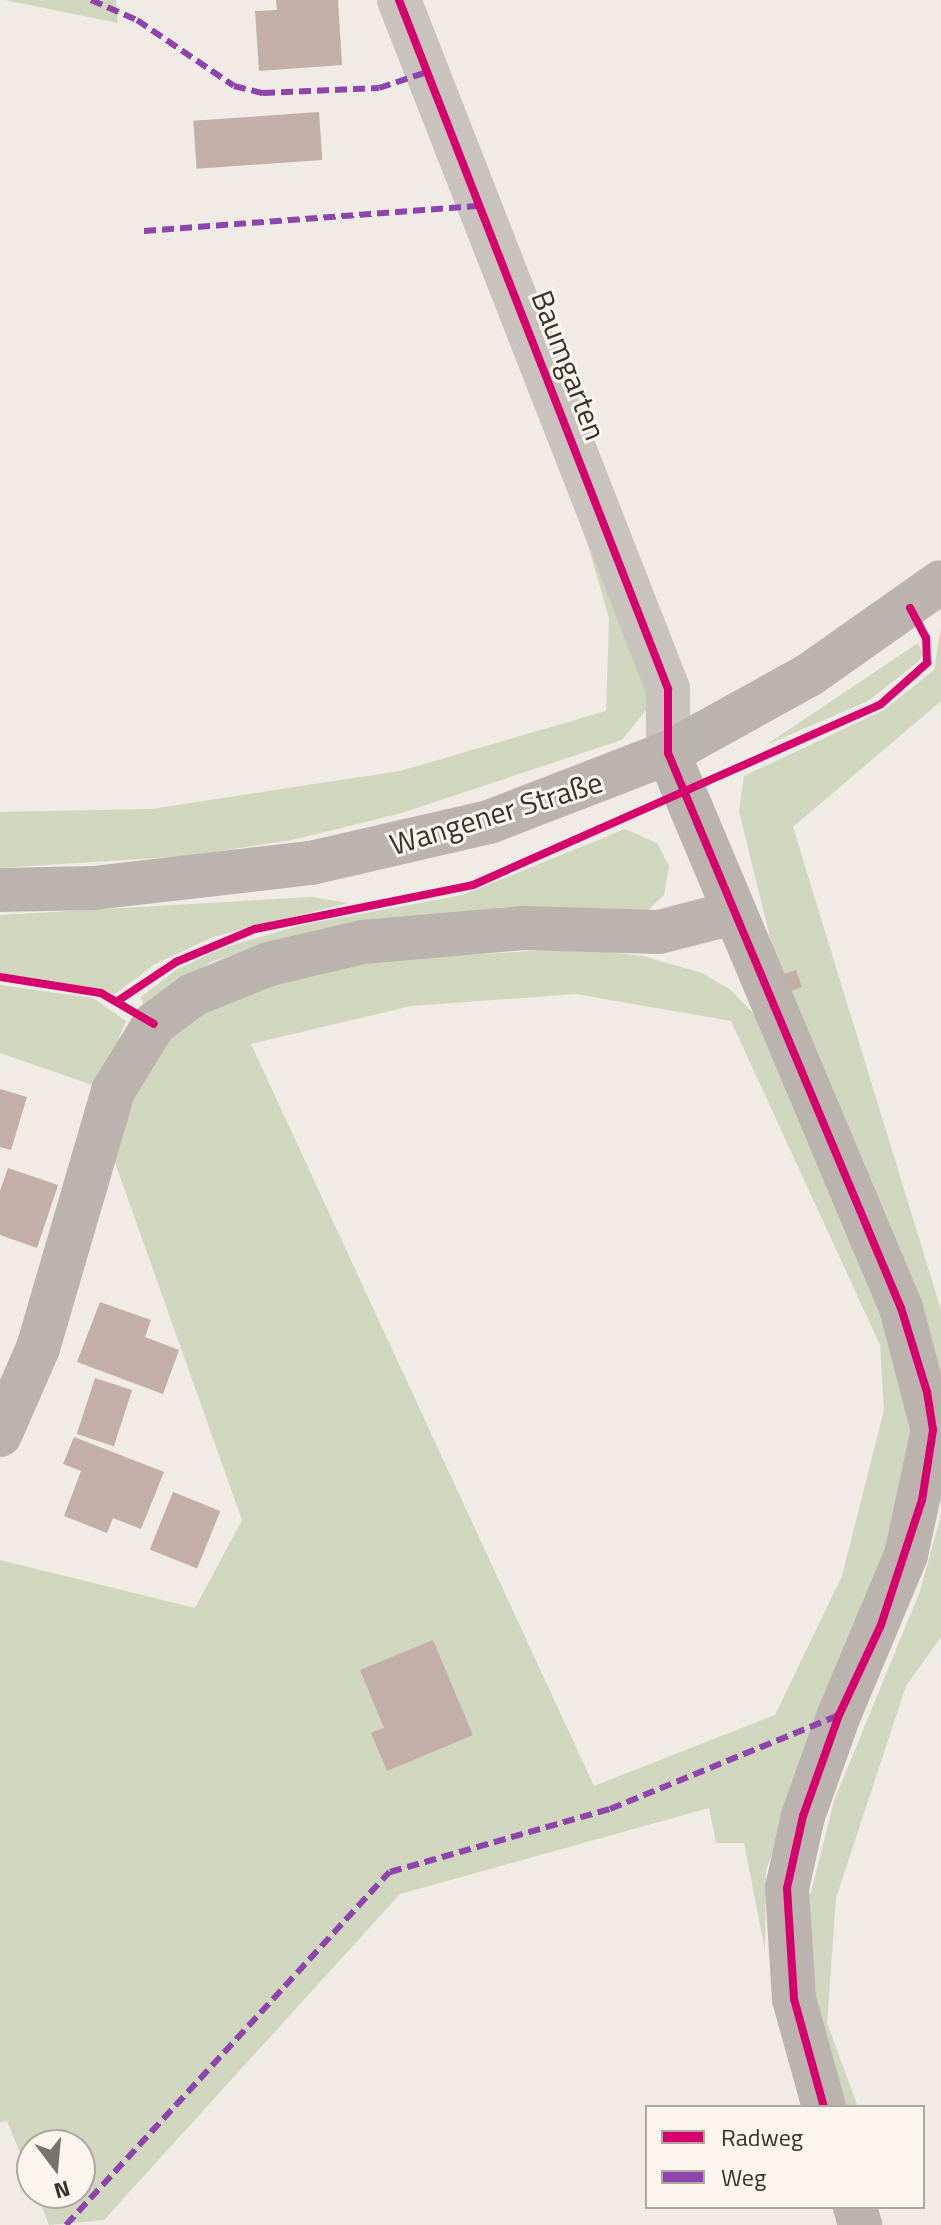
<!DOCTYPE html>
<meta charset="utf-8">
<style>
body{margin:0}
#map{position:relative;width:941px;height:2225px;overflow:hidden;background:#f0ebe5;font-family:"Titillium Web",sans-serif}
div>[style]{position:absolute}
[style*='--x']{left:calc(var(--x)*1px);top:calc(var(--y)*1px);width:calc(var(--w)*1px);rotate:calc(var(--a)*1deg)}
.green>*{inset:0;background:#d1d6bf}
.building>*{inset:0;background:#c3afa7;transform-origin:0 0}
.street>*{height:44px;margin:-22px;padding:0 22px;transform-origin:22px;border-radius:22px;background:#c9c3be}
.secondary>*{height:44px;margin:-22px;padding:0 22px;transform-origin:22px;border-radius:22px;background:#bab3ae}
.quiet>*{height:6px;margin-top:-3px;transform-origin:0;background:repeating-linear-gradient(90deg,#8e44ad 0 12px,transparent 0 18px)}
.cycleway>*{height:8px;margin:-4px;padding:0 4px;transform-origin:4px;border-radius:4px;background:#d6006c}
span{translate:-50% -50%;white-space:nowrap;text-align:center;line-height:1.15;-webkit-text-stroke:6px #fbf5ee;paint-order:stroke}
.street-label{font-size:30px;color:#3b302b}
.legend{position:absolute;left:645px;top:2105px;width:280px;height:104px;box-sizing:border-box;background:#fbf5ee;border:2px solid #aea6a0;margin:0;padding:10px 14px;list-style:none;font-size:24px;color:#3b302b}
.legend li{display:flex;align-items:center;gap:16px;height:40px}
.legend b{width:40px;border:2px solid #aea6a0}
.north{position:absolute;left:16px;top:2129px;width:80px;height:80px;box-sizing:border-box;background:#fbf5ee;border:2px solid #aea6a0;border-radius:50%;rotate:164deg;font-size:22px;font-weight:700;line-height:32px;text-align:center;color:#3b302b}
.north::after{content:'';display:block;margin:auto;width:28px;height:36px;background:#7a716c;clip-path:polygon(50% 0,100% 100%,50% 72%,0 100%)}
</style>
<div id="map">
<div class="green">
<div style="clip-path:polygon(5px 0,116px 0,118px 23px)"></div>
<div style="clip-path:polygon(550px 414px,650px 686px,646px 710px,622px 740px,402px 813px,292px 840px,187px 856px,0 868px,0 812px,151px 809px,400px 771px,606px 711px,609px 618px)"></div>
<div style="clip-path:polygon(941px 627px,941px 701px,793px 827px,941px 1310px,941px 1377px,773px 950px,739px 811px,744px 776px,884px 710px,934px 670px)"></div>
<div style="clip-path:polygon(918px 643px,923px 654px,918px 662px,868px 701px,766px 745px)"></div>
<div style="clip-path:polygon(625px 829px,657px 843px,669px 866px,664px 895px,646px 912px,504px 907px,275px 941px,211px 962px,143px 1005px,141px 997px,176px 970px,220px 949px,301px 925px,463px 895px)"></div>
<div style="clip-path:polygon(312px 897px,348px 903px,213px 937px,155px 964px,115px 994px,0 974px,0 915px)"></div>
<div style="clip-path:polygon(evenodd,575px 948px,643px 956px,702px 973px,731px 990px,754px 1014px,895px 1332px,914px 1422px,907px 1494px,766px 1870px,765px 1950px,744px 1843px,716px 1843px,709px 1808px,400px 1894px,104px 2220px,49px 2225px,36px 2193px,80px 2193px,80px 2145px,32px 2145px,32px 2182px,7px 2121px,0 2122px,0 1560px,195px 1608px,242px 1520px,112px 1154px,122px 1113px,163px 1044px,203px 1015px,282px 980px,363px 962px,575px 948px,576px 994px,731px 1021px,880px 1345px,884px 1410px,842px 1576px,775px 1715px,594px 1786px,251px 1044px,411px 1006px,576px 994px)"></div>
<div style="clip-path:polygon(0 985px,93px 998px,126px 1021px,98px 1087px,0 1053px)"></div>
<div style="clip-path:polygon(941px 1515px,941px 1637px,906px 1686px,836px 1898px,827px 2023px,858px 2107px,840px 2107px,809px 1983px,807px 1908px,834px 1801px,920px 1591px)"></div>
</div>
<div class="building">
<div style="clip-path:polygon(276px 0,338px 0,342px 65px,259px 71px,255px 11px,277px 10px)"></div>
<div style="left:319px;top:112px;width:48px;height:126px;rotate:86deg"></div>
<div style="left:796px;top:970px;width:18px;height:14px;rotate:71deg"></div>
<div style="clip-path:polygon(0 1089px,27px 1097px,11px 1150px,0 1147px)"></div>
<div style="clip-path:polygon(8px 1168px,58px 1185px,37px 1248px,0 1235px,0 1191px)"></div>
<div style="clip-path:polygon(100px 1302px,151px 1320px,145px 1337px,179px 1350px,163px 1394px,77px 1362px)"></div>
<div style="left:95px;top:1378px;width:39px;height:59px;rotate:18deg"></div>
<div style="clip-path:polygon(74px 1437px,164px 1472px,141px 1529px,113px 1518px,107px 1533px,64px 1516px,81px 1471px,63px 1464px)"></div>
<div style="left:173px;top:1492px;width:51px;height:62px;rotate:22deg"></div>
<div style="clip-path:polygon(433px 1640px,473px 1735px,387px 1771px,371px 1733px,384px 1728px,360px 1670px)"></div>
</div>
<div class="street">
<div style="--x:399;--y:0;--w:740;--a:68.67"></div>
<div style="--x:668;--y:689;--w:64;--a:90"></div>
</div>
<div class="secondary">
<div style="--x:668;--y:753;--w:602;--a:67.23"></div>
<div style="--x:901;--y:1308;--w:126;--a:75.3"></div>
<div style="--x:933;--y:1430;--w:128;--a:102.2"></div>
<div style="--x:906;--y:1555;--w:173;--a:112.7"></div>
<div style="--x:839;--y:1715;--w:107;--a:109.6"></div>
<div style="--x:803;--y:1816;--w:74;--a:102.5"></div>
<div style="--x:787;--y:1888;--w:111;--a:86.4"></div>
<div style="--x:794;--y:1999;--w:112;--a:74.5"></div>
<div style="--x:0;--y:890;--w:94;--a:-1.2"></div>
<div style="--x:94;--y:888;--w:218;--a:-6.6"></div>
<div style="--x:311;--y:863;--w:183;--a:-13"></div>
<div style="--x:489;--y:822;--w:192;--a:-21.1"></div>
<div style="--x:668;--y:753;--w:161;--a:-29"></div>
<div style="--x:809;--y:675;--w:161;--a:-35.2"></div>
<div style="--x:0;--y:1435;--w:95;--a:-66.4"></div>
<div style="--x:38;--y:1348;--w:268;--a:-73.7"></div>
<div style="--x:113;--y:1091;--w:79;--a:-58.5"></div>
<div style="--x:154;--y:1024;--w:49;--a:-36.6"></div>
<div style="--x:193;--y:995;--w:82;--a:-22.2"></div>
<div style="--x:269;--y:964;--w:97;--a:-13.2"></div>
<div style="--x:363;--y:942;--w:161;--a:-5"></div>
<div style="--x:523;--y:928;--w:136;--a:1.7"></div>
<div style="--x:659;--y:932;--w:76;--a:-14.4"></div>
<div style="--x:855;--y:2207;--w:19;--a:74"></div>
</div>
<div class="quiet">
<div style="--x:91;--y:0;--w:50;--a:23.5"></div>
<div style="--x:137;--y:20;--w:117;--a:34.2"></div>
<div style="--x:234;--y:86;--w:30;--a:14"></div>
<div style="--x:263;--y:93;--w:116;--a:-2.5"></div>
<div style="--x:379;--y:88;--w:47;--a:-18.4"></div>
<div style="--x:144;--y:231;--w:337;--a:-4.3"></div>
<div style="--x:66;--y:2225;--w:479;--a:-47.5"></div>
<div style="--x:390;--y:1872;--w:229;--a:-16"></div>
<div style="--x:610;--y:1809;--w:248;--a:-22.3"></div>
</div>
<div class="cycleway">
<div style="--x:399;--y:0;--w:740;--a:68.67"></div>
<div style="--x:668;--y:689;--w:64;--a:90"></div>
<div style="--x:668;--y:753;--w:602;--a:67.23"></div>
<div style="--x:901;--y:1308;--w:88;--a:72.8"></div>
<div style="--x:927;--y:1392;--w:38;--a:81"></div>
<div style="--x:933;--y:1430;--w:71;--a:98.9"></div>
<div style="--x:922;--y:1500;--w:132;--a:108.2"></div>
<div style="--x:881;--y:1625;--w:99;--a:115"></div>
<div style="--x:839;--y:1715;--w:107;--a:109.6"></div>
<div style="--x:803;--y:1816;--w:74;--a:102.5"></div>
<div style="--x:787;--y:1888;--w:111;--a:86.4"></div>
<div style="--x:794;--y:1999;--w:112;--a:74.5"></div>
<div style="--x:0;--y:977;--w:102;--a:9"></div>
<div style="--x:101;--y:993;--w:61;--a:30.3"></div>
<div style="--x:119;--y:1000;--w:69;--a:-33.7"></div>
<div style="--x:176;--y:962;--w:86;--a:-22.7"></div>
<div style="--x:255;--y:929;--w:222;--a:-11.4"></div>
<div style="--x:473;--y:885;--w:446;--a:-23.9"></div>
<div style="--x:881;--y:704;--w:62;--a:-41.7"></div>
<div style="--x:927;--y:663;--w:25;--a:-92"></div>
<div style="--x:926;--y:638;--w:34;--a:-118"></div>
</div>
<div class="street-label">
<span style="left:569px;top:365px;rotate:69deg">Baumgarten</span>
<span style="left:496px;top:813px;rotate:-17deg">Wangener Straße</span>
</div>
<ul class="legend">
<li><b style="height:10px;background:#d6006c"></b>Radweg</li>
<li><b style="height:10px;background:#8e44ad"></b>Weg</li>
</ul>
<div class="north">N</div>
</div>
